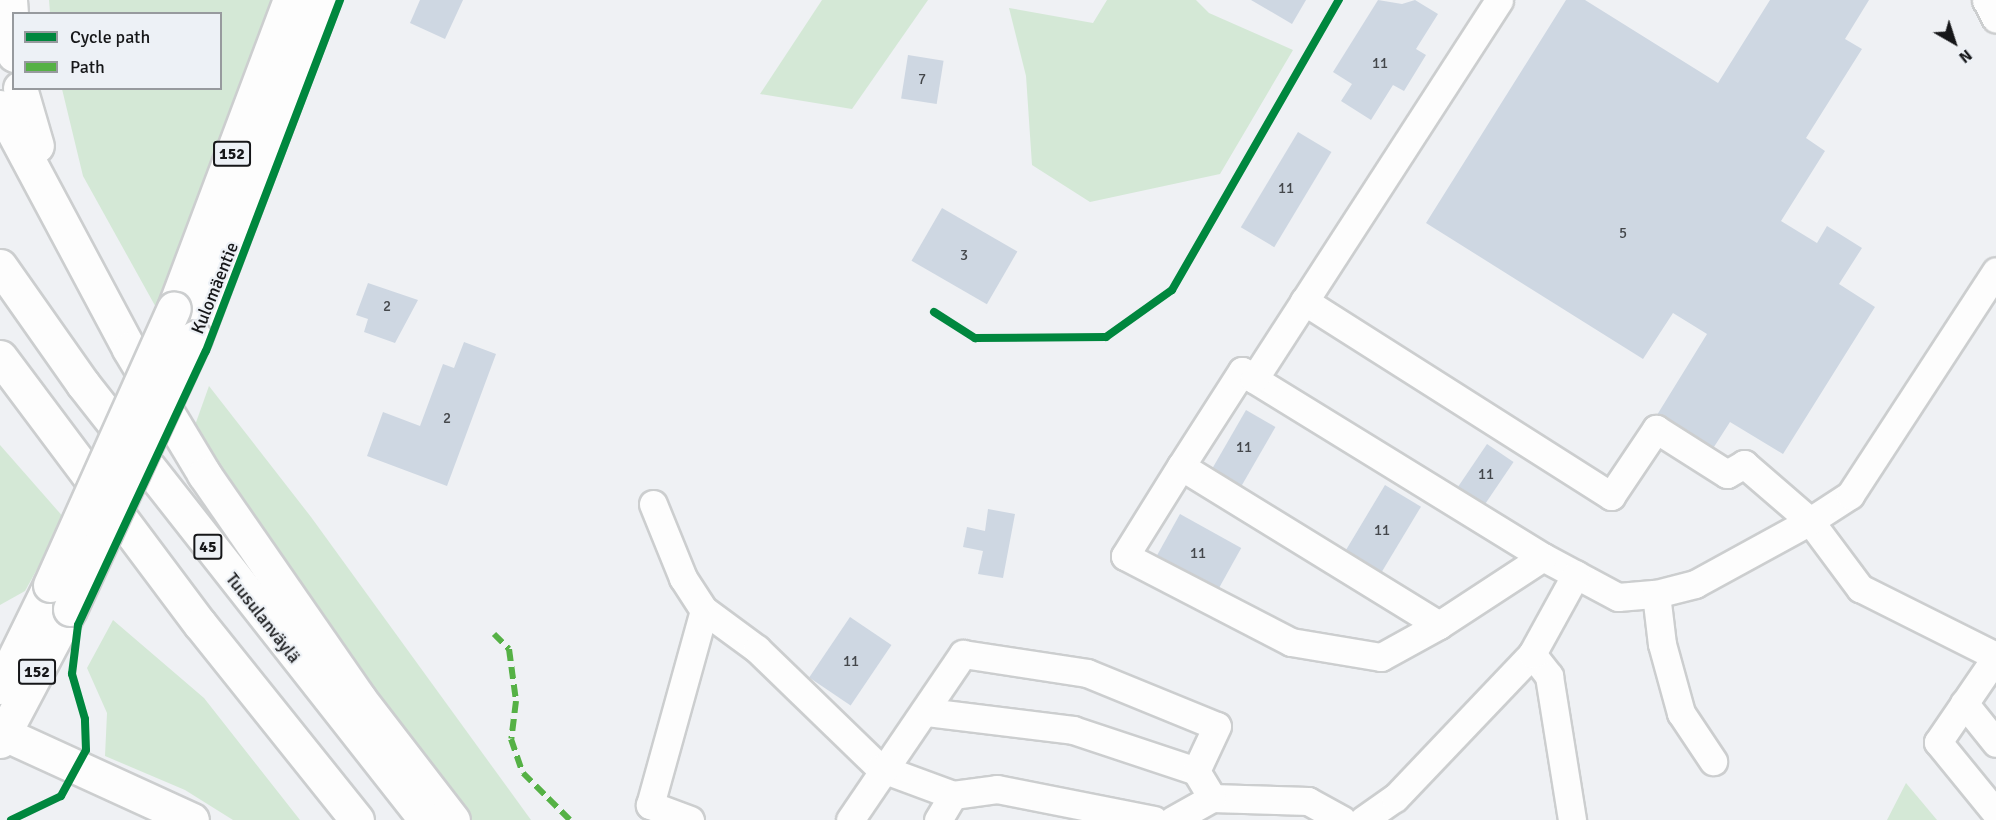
<!DOCTYPE html>
<meta charset="utf-8">
<style>
body{margin:0}
#map{position:relative;width:1996px;height:820px;overflow:hidden;background:#eff1f4;font-family:Signika,sans-serif}
div>[style]{position:absolute}
[style*='--x']{left:calc(var(--x)*1px);top:calc(var(--y)*1px);width:calc(var(--w)*1px);rotate:calc(var(--a)*1deg)}
.green>*{inset:0;background:#d4e8d6}
.building>*{inset:0;background:#ced7e2;transform-origin:0 0}
.roads{filter:drop-shadow(2px 0 #cccecf) drop-shadow(-2px 0 #cccecf) drop-shadow(0 2px #cccecf) drop-shadow(0 -2px #cccecf)}
.minor>*{height:27px;margin:-13.5px;padding:0 13.5px;transform-origin:13.5px;border-radius:13.5px;background:#fdfdfd}
.major>*{height:33px;margin:-16.5px;padding:0 16.5px;transform-origin:16.5px;border-radius:16.5px;background:#fdfdfd}
.highway>*{height:33px;margin:-16.5px;padding:0 16.5px;transform-origin:16.5px;border-radius:16.5px;background:#fdfdfd}
.bridges{filter:drop-shadow(2px 0 #cccecf) drop-shadow(-2px 0 #cccecf) drop-shadow(0 2px #cccecf) drop-shadow(0 -2px #cccecf)}
.major-bridge>*{height:33px;margin:-16.5px;padding:0 16.5px;transform-origin:16.5px;border-radius:16.5px;background:#fdfdfd}
.quiet>*{height:6px;margin-top:-3px;transform-origin:0;background:repeating-linear-gradient(90deg,#55b145 0 12px,transparent 0 18px)}
.cycleway>*{height:8px;margin:-4px;padding:0 4px;transform-origin:4px;border-radius:4px;background:#00873e}
span{translate:-50% -50%;white-space:nowrap;text-align:center;line-height:1.15;-webkit-text-stroke:4.5px #edf1f6;paint-order:stroke}
.number-label{font-size:15px;color:#44474b}
.number-label span{-webkit-text-stroke-width:0}
.shield-label span{padding:2px 4px;background:#edf1f6;border:2px solid;border-radius:4px;-webkit-text-stroke-width:0}
.shield-label{font-size:16px;color:#161719;font-weight:700}
.street-label{font-size:18px;color:#161719}
.legend{position:absolute;left:12px;top:12px;width:210px;height:78px;box-sizing:border-box;background:#edf1f6;border:2px solid #979a9e;margin:0;padding:8px 10px;list-style:none;font-size:18px;color:#161719}
.legend li{display:flex;align-items:center;gap:12px;height:30px}
.legend b{width:30px;border:2px solid #979a9e}
.north{position:absolute;left:1924px;top:12px;width:60px;height:60px;-webkit-text-stroke:4px #edf1f6;paint-order:stroke;rotate:141deg;font-size:16px;font-weight:700;line-height:24px;text-align:center;color:#161719}
.north::after{content:'';display:block;margin:auto;width:21px;height:27px;background:#161719;clip-path:polygon(50% 0,100% 100%,50% 72%,0 100%)}
</style>
<div id="map">
<div class="green">
<div style="clip-path:polygon(49px 0,276px 0,158px 311px,83px 176px,62px 89px,220px 88px,220px 14px,50px 13px)"></div>
<div style="clip-path:polygon(822px 0,928px 0,852px 109px,760px 94px)"></div>
<div style="clip-path:polygon(1107px 0,1196px 0,1209px 13px,1293px 50px,1220px 174px,1090px 202px,1032px 165px,1026px 76px,1009px 8px,1093px 23px)"></div>
<div style="clip-path:polygon(209px 386px,311px 517px,531px 820px,469px 820px,399px 731px,194px 428px)"></div>
<div style="clip-path:polygon(0 445px,65px 519px,25px 591px,0 605px)"></div>
<div style="clip-path:polygon(113px 620px,204px 698px,300px 820px,233px 820px,185px 790px,105px 756px,107px 713px,87px 668px)"></div>
<div style="clip-path:polygon(1906px 783px,1937px 820px,1887px 820px)"></div>
</div>
<div class="building">
<div style="clip-path:polygon(420px 0,463px 0,445px 39px,410px 23px)"></div>
<div style="clip-path:polygon(1251px 0,1306px 0,1292px 24px)"></div>
<div style="clip-path:polygon(1378px 0,1402px 4px,1415px 0,1438px 14px,1416px 49px,1426px 55px,1404px 91px,1393px 85px,1371px 120px,1341px 101px,1352px 84px,1333px 72px)"></div>
<div style="clip-path:polygon(1566px 0,1585px 0,1718px 83px,1770px 0,1869px 0,1845px 39px,1862px 49px,1806px 138px,1825px 151px,1781px 221px,1817px 243px,1827px 226px,1862px 248px,1839px 284px,1875px 307px,1783px 454px,1730px 422px,1712px 450px,1657px 415px,1707px 334px,1673px 313px,1643px 359px,1426px 223px)"></div>
<div style="left:908px;top:55px;width:36px;height:44px;rotate:9deg"></div>
<div style="left:1298px;top:132px;width:39px;height:111px;rotate:31deg"></div>
<div style="left:942px;top:208px;width:87px;height:61px;rotate:30deg"></div>
<div style="clip-path:polygon(368px 283px,418px 300px,395px 343px,364px 332px,368px 319px,356px 315px)"></div>
<div style="clip-path:polygon(464px 342px,496px 354px,447px 486px,367px 456px,383px 412px,420px 426px,443px 364px,454px 368px)"></div>
<div style="left:1246px;top:410px;width:34px;height:68px;rotate:30deg"></div>
<div style="left:1487px;top:444px;width:32px;height:52px;rotate:34deg"></div>
<div style="left:1385px;top:485px;width:42px;height:83px;rotate:31deg"></div>
<div style="clip-path:polygon(988px 509px,1015px 514px,1003px 578px,978px 574px,983px 551px,963px 547px,967px 527px,985px 531px)"></div>
<div style="left:1180px;top:514px;width:70px;height:53px;rotate:29deg"></div>
<div style="left:850px;top:617px;width:50px;height:73px;rotate:34deg"></div>
</div>
<div class="roads">
<div class="minor">
<div style="--x:1986;--y:0;--w:21;--a:62"></div>
<div style="--x:1304;--y:301;--w:364;--a:32.4"></div>
<div style="--x:1611;--y:496;--w:81;--a:-56.1"></div>
<div style="--x:1656;--y:429;--w:84;--a:32.4"></div>
<div style="--x:1727;--y:474;--w:20;--a:-30"></div>
<div style="--x:1744;--y:464;--w:87;--a:40.8"></div>
<div style="--x:1810;--y:521;--w:84;--a:53.3"></div>
<div style="--x:1860;--y:588;--w:152;--a:26.6"></div>
<div style="--x:1181;--y:466;--w:113;--a:-57.3"></div>
<div style="--x:1242;--y:371;--w:14;--a:34"></div>
<div style="--x:653;--y:504;--w:80;--a:67.9"></div>
<div style="--x:683;--y:578;--w:38;--a:57"></div>
<div style="--x:704;--y:610;--w:66;--a:36.3"></div>
<div style="--x:757;--y:649;--w:171;--a:44.1"></div>
<div style="--x:880;--y:768;--w:78;--a:20.3"></div>
<div style="--x:1543;--y:557;--w:85;--a:28.1"></div>
<div style="--x:1618;--y:597;--w:38;--a:-5"></div>
<div style="--x:1656;--y:594;--w:40;--a:-14.4"></div>
<div style="--x:1695;--y:584;--w:131;--a:-28.7"></div>
<div style="--x:1810;--y:521;--w:48;--a:-33"></div>
<div style="--x:1850;--y:495;--w:267;--a:-56.9"></div>
<div style="--x:1656;--y:594;--w:50;--a:83.2"></div>
<div style="--x:1662;--y:644;--w:72;--a:74.6"></div>
<div style="--x:1681;--y:713;--w:58;--a:56.3"></div>
<div style="--x:1439;--y:625;--w:303;--a:-148.4"></div>
<div style="--x:1181;--y:466;--w:106;--a:121.9"></div>
<div style="--x:1125;--y:556;--w:187;--a:27.4"></div>
<div style="--x:1291;--y:642;--w:91;--a:9.5"></div>
<div style="--x:1381;--y:657;--w:66;--a:-28.9"></div>
<div style="--x:1439;--y:625;--w:124;--a:-33.2"></div>
<div style="--x:1543;--y:557;--w:339;--a:-148.4"></div>
<div style="--x:1254;--y:379;--w:451;--a:-57.1"></div>
<div style="--x:1532;--y:654;--w:28;--a:52"></div>
<div style="--x:1549;--y:676;--w:146;--a:80.9"></div>
<div style="--x:1996;--y:657;--w:103;--a:124.3"></div>
<div style="--x:1938;--y:742;--w:92;--a:50.8"></div>
<div style="--x:1964;--y:703;--w:51;--a:51.3"></div>
<div style="--x:927;--y:712;--w:147;--a:7"></div>
<div style="--x:1073;--y:730;--w:130;--a:18.4"></div>
<div style="--x:1212;--y:798;--w:96;--a:1.8"></div>
<div style="--x:1308;--y:801;--w:39;--a:29"></div>
<div style="--x:690;--y:820;--w:43;--a:-159.4"></div>
<div style="--x:650;--y:805;--w:202;--a:-74.5"></div>
<div style="--x:850;--y:820;--w:201;--a:-55.8"></div>
<div style="--x:963;--y:654;--w:125;--a:8.7"></div>
<div style="--x:1087;--y:673;--w:140;--a:22.2"></div>
<div style="--x:1217;--y:726;--w:50;--a:115"></div>
<div style="--x:1196;--y:771;--w:31;--a:59"></div>
<div style="--x:1212;--y:798;--w:45;--a:150.6"></div>
<div style="--x:938;--y:820;--w:29;--a:-59"></div>
<div style="--x:953;--y:795;--w:44;--a:-7.8"></div>
<div style="--x:997;--y:789;--w:160;--a:11.2"></div>
<div style="--x:1363;--y:820;--w:39;--a:-35"></div>
<div style="--x:1395;--y:798;--w:199;--a:-46.4"></div>
<div style="--x:1532;--y:654;--w:91;--a:-61.2"></div>
</div>
<div class="major">
<div style="--x:174;--y:308;--w:329;--a:-69.4"></div>
<div style="--x:195;--y:337;--w:360;--a:-69.2"></div>
<div style="--x:0;--y:687;--w:114;--a:-63.9"></div>
<div style="--x:0;--y:741;--w:149;--a:-62.1"></div>
</div>
<div class="highway">
<div style="--x:10;--y:0;--w:55;--a:85.8"></div>
<div style="--x:20;--y:88;--w:60;--a:73.7"></div>
<div style="--x:0;--y:107;--w:274;--a:61.9"></div>
<div style="--x:129;--y:349;--w:146;--a:59"></div>
<div style="--x:204;--y:474;--w:272;--a:55.3"></div>
<div style="--x:359;--y:698;--w:154;--a:52.4"></div>
<div style="--x:0;--y:266;--w:144;--a:54.9"></div>
<div style="--x:83;--y:384;--w:547;--a:51.83"></div>
<div style="--x:0;--y:357;--w:334;--a:53.2"></div>
<div style="--x:200;--y:624;--w:251;--a:51.3"></div>
<div style="--x:0;--y:732;--w:211;--a:24.6"></div>
</div>
</div>
<div class="bridges">
<div class="major-bridge">
<div style="--x:50;--y:585;--w:303;--a:-65.9"></div>
<div style="--x:70;--y:609;--w:299;--a:-65.3"></div>
</div>
</div>
<div class="quiet">
<div style="--x:494;--y:634;--w:21;--a:45"></div>
<div style="--x:509;--y:649;--w:52;--a:82.3"></div>
<div style="--x:516;--y:701;--w:38;--a:97"></div>
<div style="--x:511;--y:739;--w:36;--a:71"></div>
<div style="--x:523;--y:773;--w:66;--a:45"></div>
</div>
<div class="cycleway">
<div style="--x:934;--y:312;--w:49;--a:32.4"></div>
<div style="--x:975;--y:338;--w:131;--a:-0.4"></div>
<div style="--x:1106;--y:337;--w:81;--a:-35.5"></div>
<div style="--x:1172;--y:290;--w:335;--a:-60.1"></div>
<div style="--x:11;--y:820;--w:55;--a:-25.6"></div>
<div style="--x:61;--y:796;--w:52;--a:-61.5"></div>
<div style="--x:86;--y:750;--w:31;--a:-92"></div>
<div style="--x:85;--y:719;--w:47;--a:-106.1"></div>
<div style="--x:72;--y:674;--w:49;--a:-83"></div>
<div style="--x:78;--y:625;--w:302;--a:-65"></div>
<div style="--x:206;--y:351;--w:376;--a:-69.1"></div>
</div>
<div class="number-label">
<span style="left:1380px;top:64px">11</span>
<span style="left:922px;top:80px">7</span>
<span style="left:1286px;top:189px">11</span>
<span style="left:1623px;top:234px">5</span>
<span style="left:964px;top:256px">3</span>
<span style="left:387px;top:307px">2</span>
<span style="left:447px;top:419px">2</span>
<span style="left:1244px;top:448px">11</span>
<span style="left:1486px;top:475px">11</span>
<span style="left:1382px;top:531px">11</span>
<span style="left:1198px;top:554px">11</span>
<span style="left:851px;top:662px">11</span>
</div>
<div class="shield-label">
<span style="left:232px;top:154px">152</span>
<span style="left:208px;top:547px">45</span>
<span style="left:37px;top:672px">152</span>
</div>
<div class="street-label">
<span style="left:215px;top:288px;rotate:-68deg">Kulomäentie</span>
<span style="left:263px;top:618px;rotate:52deg">Tuusulanväylä</span>
</div>
<ul class="legend">
<li><b style="height:8px;background:#00873e"></b>Cycle path</li>
<li><b style="height:8px;background:#55b145"></b>Path</li>
</ul>
<div class="north">N</div>
</div>
